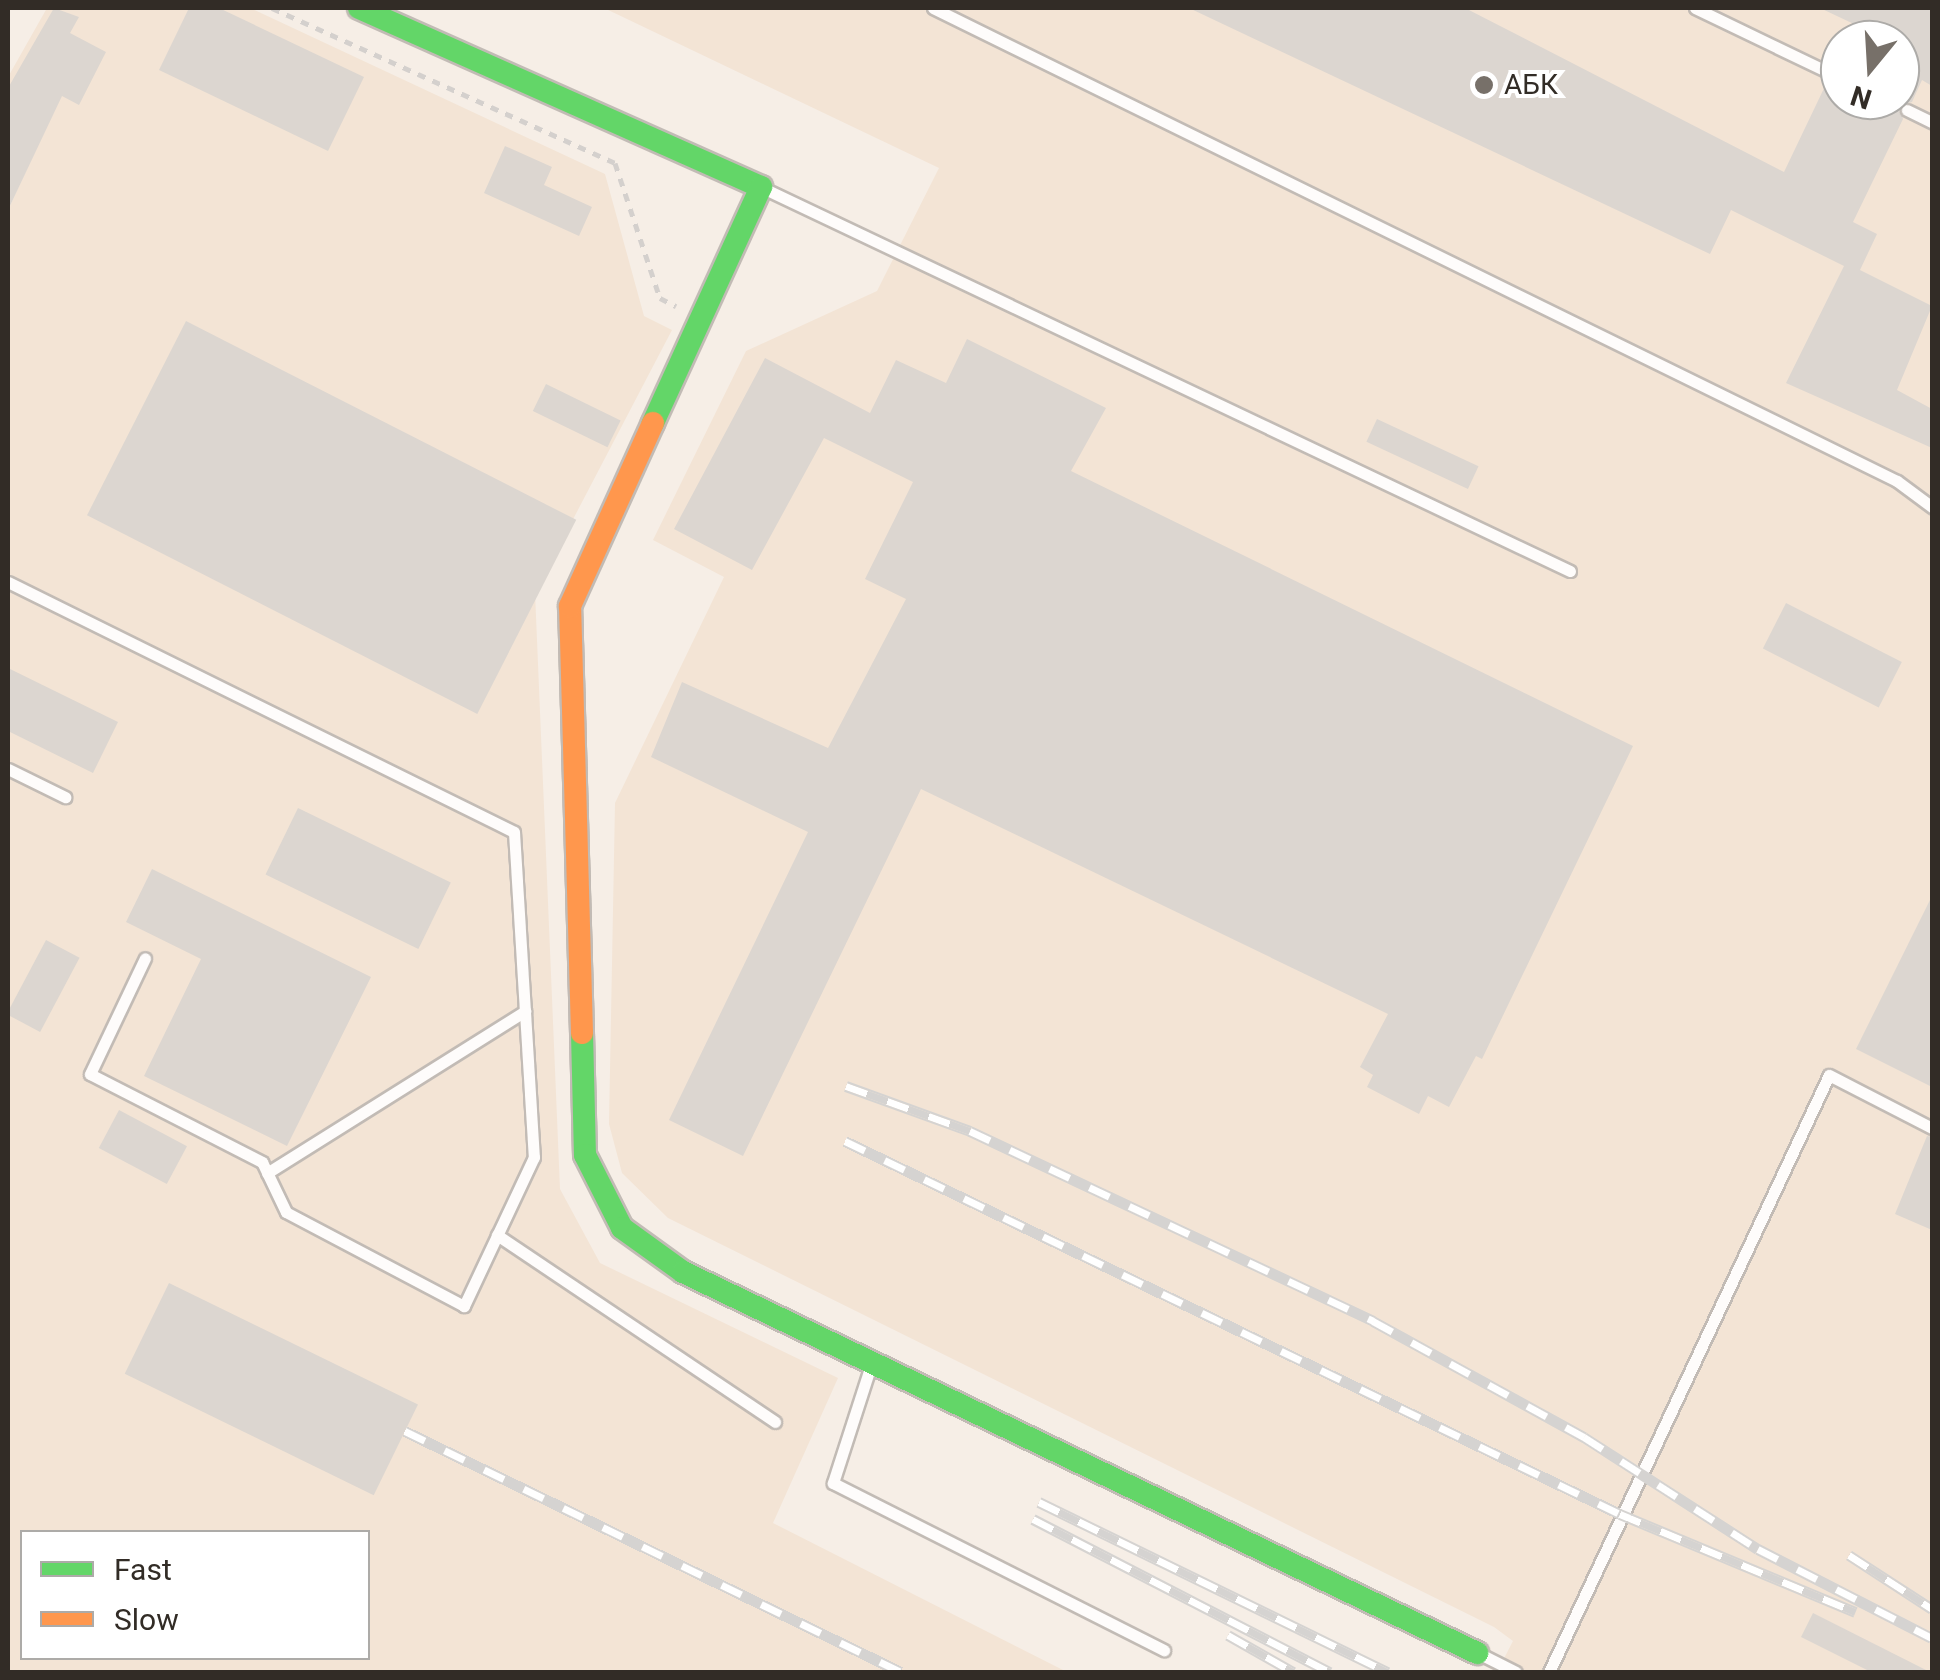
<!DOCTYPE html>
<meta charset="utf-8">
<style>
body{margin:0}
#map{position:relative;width:1940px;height:1680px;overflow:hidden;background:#f6eee6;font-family:Roboto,sans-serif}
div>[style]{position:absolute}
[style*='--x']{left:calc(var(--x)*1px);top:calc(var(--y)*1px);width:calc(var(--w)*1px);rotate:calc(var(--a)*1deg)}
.built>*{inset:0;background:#f3e4d5}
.building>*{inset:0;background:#dcd6d0;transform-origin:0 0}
.path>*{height:5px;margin-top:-2.5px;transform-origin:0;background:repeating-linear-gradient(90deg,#d4d0cd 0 8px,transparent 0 16px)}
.roads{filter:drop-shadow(2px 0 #c2bbb5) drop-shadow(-2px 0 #c2bbb5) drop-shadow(0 2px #c2bbb5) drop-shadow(0 -2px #c2bbb5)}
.lane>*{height:11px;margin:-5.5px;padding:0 5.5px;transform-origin:5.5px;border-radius:5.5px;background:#fefcfb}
.fast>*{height:22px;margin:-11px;padding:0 11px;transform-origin:11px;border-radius:11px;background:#63d668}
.slow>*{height:22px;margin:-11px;padding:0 11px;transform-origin:11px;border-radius:11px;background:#ff974d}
.rail>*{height:11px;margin-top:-5.5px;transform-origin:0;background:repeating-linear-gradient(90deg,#fff 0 22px,#d5d3d1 0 44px);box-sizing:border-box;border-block:2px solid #d5d3d1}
.dots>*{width:28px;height:28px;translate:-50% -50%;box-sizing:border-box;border:5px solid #fff;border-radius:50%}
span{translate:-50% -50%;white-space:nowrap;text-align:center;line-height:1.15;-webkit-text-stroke:8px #fff;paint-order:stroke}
.poi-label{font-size:28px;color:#322c26}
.left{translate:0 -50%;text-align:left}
.frame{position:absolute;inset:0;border:10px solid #322c26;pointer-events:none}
.legend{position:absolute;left:20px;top:1530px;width:350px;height:130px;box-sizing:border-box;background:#fff;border:2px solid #adaba8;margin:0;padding:12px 18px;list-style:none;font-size:30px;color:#322c26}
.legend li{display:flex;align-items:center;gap:20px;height:50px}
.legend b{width:50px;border:2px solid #adaba8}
.north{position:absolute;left:1820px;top:20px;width:100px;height:100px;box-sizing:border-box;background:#fff;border:2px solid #adaba8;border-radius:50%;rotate:198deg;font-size:28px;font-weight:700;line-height:40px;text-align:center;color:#322c26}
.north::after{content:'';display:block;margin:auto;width:35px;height:45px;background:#777069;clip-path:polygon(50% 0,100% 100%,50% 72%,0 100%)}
</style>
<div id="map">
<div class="built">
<div style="clip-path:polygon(evenodd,47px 8px,250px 8px,605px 174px,644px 316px,672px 330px,535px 592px,560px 1189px,600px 1263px,838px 1378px,773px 1523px,1067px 1672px,8px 1672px,8px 210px,49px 121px,8px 100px,8px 77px,47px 8px,22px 1532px,368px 1532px,368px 1658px,22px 1658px,22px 1532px)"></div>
<div style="clip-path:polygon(evenodd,604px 8px,1932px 8px,1932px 1672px,1497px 1672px,1513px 1641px,1494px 1627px,668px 1218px,622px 1173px,609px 1124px,615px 803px,724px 577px,653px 540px,746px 351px,877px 291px,939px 168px,604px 8px,1840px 40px,1900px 40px,1900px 100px,1840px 100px,1840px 40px)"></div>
</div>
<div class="building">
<div style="clip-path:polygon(54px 8px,79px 17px,70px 33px,106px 52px,79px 105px,62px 96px,8px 210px,8px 88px)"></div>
<div style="clip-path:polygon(189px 8px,219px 8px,364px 77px,328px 151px,159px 70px)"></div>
<div style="clip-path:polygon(1189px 8px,1465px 8px,1784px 172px,1827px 82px,1840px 79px,1840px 100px,1900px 100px,1900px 40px,1848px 40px,1856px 25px,1820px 8px,1932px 8px,1932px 86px,1922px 80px,1912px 102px,1899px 105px,1903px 119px,1853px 222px,1877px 234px,1860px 270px,1932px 306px,1897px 390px,1932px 409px,1932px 448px,1786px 383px,1844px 266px,1731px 210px,1710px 254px)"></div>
<div style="clip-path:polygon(505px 146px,552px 167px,544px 185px,592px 207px,579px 236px,484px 193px)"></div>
<div style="left:186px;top:321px;width:438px;height:218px;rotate:27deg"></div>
<div style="clip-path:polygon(967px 339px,1106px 408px,1071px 471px,1633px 746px,1482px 1059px,1476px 1056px,1449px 1107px,1428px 1096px,1419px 1114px,1367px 1087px,1373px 1075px,1360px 1067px,1388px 1014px,921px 789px,743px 1156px,669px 1120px,808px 832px,651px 757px,682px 682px,828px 748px,906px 599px,865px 579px,913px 482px,824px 438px,752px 570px,674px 529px,765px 358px,870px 413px,896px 360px,946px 383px)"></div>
<div style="left:546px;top:384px;width:83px;height:30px;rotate:26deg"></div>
<div style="left:1377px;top:419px;width:112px;height:25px;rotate:25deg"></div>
<div style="left:1786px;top:603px;width:130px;height:51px;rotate:27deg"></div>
<div style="clip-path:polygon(8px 668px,118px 722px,93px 773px,8px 731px)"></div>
<div style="left:298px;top:808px;width:170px;height:74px;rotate:26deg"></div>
<div style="clip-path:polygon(152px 869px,371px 977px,287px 1146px,144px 1076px,201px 959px,126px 922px)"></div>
<div style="clip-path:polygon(1932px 896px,1932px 1087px,1856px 1049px)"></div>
<div style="left:46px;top:940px;width:38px;height:84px;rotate:28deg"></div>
<div style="left:119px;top:1110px;width:77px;height:43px;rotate:28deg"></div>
<div style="clip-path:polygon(1927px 1136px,1932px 1137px,1932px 1230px,1895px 1214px)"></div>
<div style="left:169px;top:1283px;width:277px;height:101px;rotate:26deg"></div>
<div style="clip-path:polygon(1813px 1613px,1930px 1672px,1871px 1672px,1801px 1637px)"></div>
</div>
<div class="path">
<div style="--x:272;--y:8;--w:376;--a:24.3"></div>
<div style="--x:615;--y:163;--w:142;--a:71.6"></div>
<div style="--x:660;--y:298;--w:18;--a:27"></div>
</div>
<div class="roads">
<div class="lane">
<div style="--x:933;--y:8;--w:1074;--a:26.14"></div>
<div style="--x:1897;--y:481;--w:44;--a:36.6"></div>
<div style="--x:1695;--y:8;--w:152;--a:25.7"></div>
<div style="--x:1907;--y:110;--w:28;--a:26"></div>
<div style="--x:765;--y:189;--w:891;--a:25.39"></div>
<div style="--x:8;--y:582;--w:564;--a:26.29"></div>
<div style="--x:514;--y:832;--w:326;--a:86.5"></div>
<div style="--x:534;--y:1157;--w:165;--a:115.2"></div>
<div style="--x:464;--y:1306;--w:201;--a:-152.2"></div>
<div style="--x:286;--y:1212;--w:55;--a:-115.6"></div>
<div style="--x:262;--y:1162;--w:193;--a:-152.9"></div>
<div style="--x:90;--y:1074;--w:128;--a:-64.6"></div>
<div style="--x:8;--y:769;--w:64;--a:26.2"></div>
<div style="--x:267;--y:1173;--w:305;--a:-32.1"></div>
<div style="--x:497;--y:1235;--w:335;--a:33.9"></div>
<div style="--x:871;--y:1365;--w:124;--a:107.9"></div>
<div style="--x:833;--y:1483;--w:371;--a:26.8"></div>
<div style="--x:1480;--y:1654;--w:40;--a:26.6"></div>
<div style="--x:1549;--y:1672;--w:659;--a:-64.87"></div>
<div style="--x:1829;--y:1075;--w:116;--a:27.2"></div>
</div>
<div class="fast">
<div style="--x:359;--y:8;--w:440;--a:24"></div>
<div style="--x:761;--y:187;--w:260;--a:114.6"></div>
<div style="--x:582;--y:1033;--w:122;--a:88.6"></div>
<div style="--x:585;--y:1155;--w:82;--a:63.1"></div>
<div style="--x:622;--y:1228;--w:75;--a:35.8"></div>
<div style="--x:683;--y:1272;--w:881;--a:25.63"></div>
</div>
<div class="slow">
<div style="--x:582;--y:1033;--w:427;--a:-91.6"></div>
<div style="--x:570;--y:606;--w:201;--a:-65.6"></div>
</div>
</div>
<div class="rail">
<div style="--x:846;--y:1086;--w:132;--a:19.9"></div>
<div style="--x:970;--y:1131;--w:446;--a:25.2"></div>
<div style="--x:1373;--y:1321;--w:241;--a:28.8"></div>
<div style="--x:1584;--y:1437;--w:207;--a:32.8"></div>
<div style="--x:1758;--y:1549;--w:195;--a:27.1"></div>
<div style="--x:845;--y:1141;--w:860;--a:25.7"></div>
<div style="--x:1620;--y:1514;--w:255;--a:22.6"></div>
<div style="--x:405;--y:1431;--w:551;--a:25.91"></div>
<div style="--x:1039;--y:1502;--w:388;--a:26"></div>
<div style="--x:1033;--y:1519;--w:334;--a:27.3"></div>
<div style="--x:1849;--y:1555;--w:99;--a:33"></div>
<div style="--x:1228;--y:1635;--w:75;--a:29.6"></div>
</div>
<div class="dots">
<div style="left:1484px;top:85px;background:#777069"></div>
</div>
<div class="poi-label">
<span class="left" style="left:1504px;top:85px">АБК</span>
</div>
<div class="frame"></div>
<ul class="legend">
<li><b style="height:12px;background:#63d668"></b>Fast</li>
<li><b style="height:12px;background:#ff974d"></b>Slow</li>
</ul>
<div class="north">N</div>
</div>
